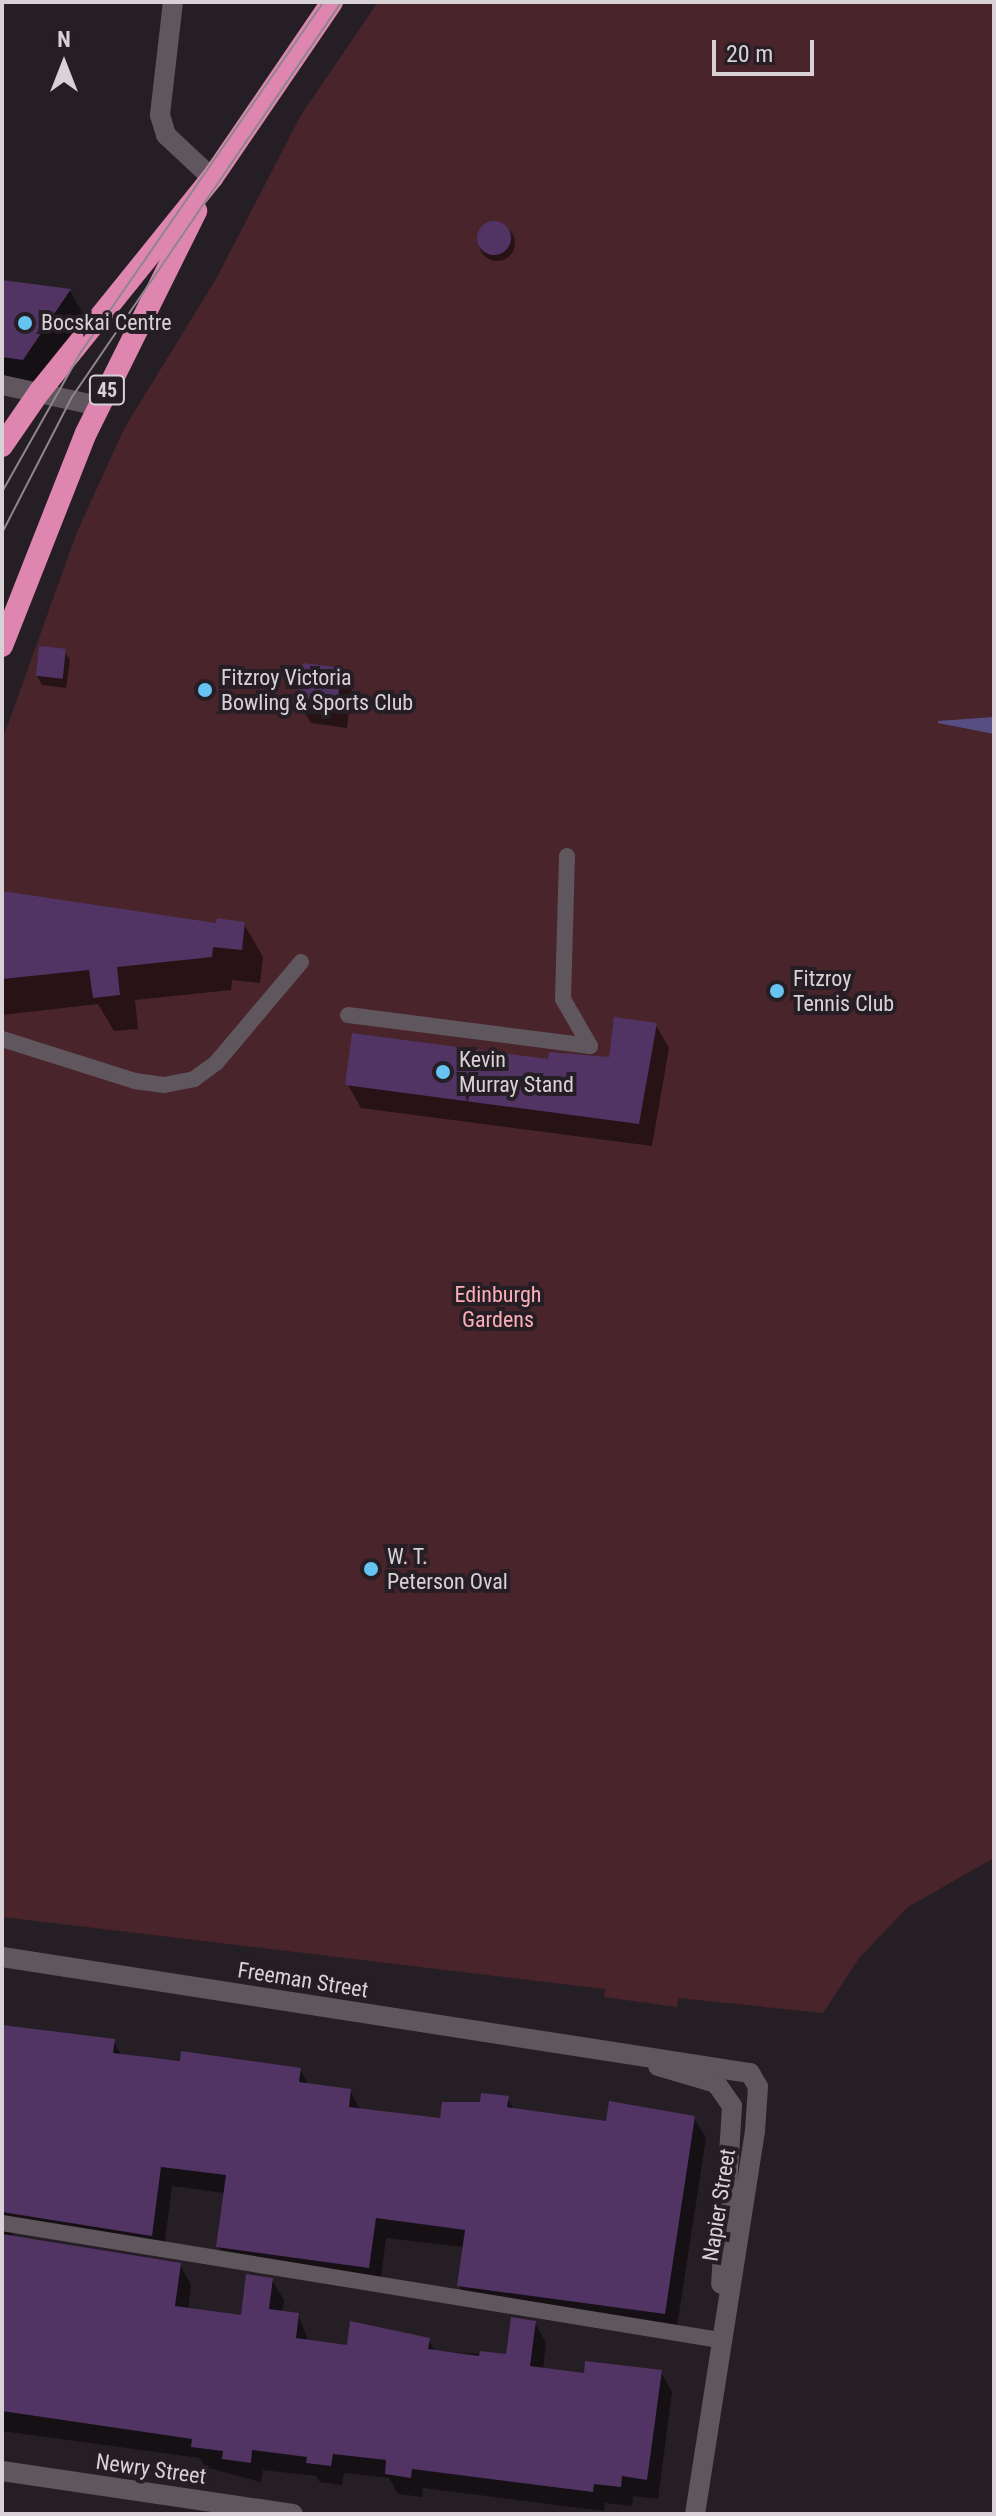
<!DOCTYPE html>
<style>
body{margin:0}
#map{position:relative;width:996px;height:2516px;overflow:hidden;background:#261e25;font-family:"Roboto Condensed",sans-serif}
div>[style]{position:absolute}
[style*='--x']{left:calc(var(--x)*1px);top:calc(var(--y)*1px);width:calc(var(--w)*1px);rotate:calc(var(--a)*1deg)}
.green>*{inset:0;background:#49242a}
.water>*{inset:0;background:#574e84}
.shadow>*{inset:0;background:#0007}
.round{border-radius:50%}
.building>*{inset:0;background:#513364;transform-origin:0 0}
.service>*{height:16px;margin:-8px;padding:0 8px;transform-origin:8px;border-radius:8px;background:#60565e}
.minor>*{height:20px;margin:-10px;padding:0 10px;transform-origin:10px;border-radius:10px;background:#60565e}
.trunk>*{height:22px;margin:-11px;padding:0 11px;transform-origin:11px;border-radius:11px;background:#de85b0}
.tram>*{height:2px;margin:-1px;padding:0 1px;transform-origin:1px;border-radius:1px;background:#8d878c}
.dots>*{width:22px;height:22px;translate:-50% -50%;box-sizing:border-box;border:4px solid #261e25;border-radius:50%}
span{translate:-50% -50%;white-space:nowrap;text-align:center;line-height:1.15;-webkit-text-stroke:8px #261e25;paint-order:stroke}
.shield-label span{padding:2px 6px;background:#261e25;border:2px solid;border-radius:6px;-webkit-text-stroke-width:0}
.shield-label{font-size:20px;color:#d8d2d7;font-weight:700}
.poi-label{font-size:22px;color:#d8d2d7}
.left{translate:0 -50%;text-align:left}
.park-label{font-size:22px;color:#fdaeb8}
.street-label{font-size:22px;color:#d8d2d7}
.frame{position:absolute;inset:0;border:4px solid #d8d2d7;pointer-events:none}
.north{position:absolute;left:24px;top:24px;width:80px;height:80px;-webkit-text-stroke:6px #261e25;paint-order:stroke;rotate:0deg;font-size:22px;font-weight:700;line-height:32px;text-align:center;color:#d8d2d7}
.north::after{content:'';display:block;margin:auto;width:28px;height:36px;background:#d8d2d7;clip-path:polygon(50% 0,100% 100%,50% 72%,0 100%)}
.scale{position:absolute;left:712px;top:40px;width:102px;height:36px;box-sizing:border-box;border:4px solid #d8d2d7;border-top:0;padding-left:10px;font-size:24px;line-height:28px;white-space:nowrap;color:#d8d2d7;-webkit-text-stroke:6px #261e25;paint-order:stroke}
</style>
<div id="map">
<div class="green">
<div style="clip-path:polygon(378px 2px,994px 2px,994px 1858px,908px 1907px,859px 1958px,823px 2013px,679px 1998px,677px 2007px,604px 1997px,605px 1989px,2px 1917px,2px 741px,77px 532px,125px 427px,216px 279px,301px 115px)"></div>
</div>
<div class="water">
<div style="clip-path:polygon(994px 717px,994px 734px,938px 723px,938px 721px)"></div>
</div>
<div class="shadow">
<div class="round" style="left:479px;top:225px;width:36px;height:36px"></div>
<div style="clip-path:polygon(2px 282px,70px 291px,90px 326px,43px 395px,2px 389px)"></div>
<div style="clip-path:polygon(64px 651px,70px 660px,66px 688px,42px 685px,37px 676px)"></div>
<div style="clip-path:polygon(341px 670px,352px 688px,347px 728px,311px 723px,300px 705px)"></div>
<div style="clip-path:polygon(2px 894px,218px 925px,244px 924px,263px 957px,260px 983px,232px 980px,231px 990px,135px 1000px,138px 1029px,114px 1031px,98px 1004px,2px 1015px)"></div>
<div style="clip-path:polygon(656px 1025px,669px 1048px,652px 1146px,361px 1108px,348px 1085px,610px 1059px)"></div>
<div style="clip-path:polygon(2px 2027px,113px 2041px,122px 2056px,300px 2069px,309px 2086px,350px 2091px,361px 2111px,442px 2121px,507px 2098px,514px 2110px,608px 2123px,694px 2118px,706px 2138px,676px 2333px,471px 2306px,459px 2286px,464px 2247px,386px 2238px,380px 2287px,230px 2267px,218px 2246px,225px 2193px,172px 2186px,163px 2256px,16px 2232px,9px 2237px,180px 2265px,191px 2285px,188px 2309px,242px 2317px,272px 2280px,284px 2300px,282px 2313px,298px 2315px,309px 2342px,349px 2347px,428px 2339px,435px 2351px,508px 2356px,535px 2323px,546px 2343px,543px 2370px,585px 2375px,661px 2372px,672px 2392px,658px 2499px,633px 2496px,632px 2506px,605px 2503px,604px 2511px,423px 2488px,422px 2497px,398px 2494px,389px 2478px,344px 2473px,342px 2485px,320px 2482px,316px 2476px,263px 2470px,261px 2482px,205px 2467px,200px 2458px,2px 2431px)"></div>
</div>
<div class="building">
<div class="round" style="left:477px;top:221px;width:34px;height:34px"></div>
<div style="clip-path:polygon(2px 280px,71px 289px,23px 360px,2px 357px)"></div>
<div style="left:39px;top:646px;width:27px;height:30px;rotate:6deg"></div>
<div style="left:303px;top:663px;width:39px;height:42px;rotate:7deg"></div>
<div style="clip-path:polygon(2px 891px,216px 923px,217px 918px,245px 922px,242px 950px,213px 947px,212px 957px,117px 967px,120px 995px,93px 998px,89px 970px,2px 979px)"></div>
<div style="clip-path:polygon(614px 1017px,657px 1023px,639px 1124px,345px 1085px,352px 1033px,548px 1059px,549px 1052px,609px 1057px)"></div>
<div style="clip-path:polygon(2px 2025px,115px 2039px,113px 2053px,180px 2061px,181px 2051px,301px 2068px,299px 2082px,351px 2089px,349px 2107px,440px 2118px,442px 2102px,480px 2102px,481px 2093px,509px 2096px,507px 2107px,606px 2121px,609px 2101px,695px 2116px,665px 2314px,457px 2286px,465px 2230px,376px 2218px,369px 2268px,216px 2247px,226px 2175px,161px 2167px,152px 2236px,2px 2212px)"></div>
<div style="clip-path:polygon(2px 2234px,181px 2263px,175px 2306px,241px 2315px,246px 2274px,273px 2278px,269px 2309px,299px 2313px,296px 2338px,347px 2345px,350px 2321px,430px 2338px,428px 2349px,479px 2356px,480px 2351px,506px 2354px,511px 2317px,536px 2321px,530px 2366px,584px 2373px,585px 2361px,662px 2370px,647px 2480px,622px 2476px,621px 2487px,594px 2484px,593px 2492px,412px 2469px,411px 2478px,385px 2474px,386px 2460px,333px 2454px,331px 2466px,306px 2463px,307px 2457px,252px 2450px,251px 2463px,222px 2459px,223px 2451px,191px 2447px,192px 2439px,2px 2411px)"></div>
</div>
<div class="service">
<div style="--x:348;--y:1015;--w:244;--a:7.3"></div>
<div style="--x:590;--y:1046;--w:54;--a:-119.9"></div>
<div style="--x:563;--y:999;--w:143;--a:-88.4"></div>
<div style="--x:2;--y:1039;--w:139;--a:17.5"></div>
<div style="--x:135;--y:1081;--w:29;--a:8"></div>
<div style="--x:164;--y:1085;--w:31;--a:-11"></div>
<div style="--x:194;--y:1079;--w:27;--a:-36"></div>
<div style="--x:216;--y:1063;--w:132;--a:-49.9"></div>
<div style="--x:2;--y:2223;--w:727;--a:9.26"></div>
</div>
<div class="minor">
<div style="--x:173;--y:2;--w:114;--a:96.6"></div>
<div style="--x:160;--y:115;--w:21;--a:73"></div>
<div style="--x:166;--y:135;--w:63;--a:43.1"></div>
<div style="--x:2;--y:385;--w:99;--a:12.2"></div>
<div style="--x:2;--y:1957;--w:757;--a:8.82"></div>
<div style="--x:750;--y:2073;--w:16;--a:60"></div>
<div style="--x:758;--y:2087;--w:44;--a:93.9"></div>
<div style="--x:755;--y:2131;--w:388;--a:98.9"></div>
<div style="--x:658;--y:2066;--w:60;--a:16.3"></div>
<div style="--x:716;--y:2083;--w:28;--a:55"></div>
<div style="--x:732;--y:2106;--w:178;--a:93.5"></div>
<div style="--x:2;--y:2471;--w:294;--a:8.4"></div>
</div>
<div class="trunk">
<div style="--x:2;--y:446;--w:67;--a:-55.4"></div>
<div style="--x:40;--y:391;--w:274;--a:-51.1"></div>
<div style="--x:212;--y:178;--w:213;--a:-55.7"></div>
<div style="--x:2;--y:646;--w:229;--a:-68.5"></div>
<div style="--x:86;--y:433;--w:248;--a:-63.6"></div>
</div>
<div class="tram">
<div style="--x:2;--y:492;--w:161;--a:-60.6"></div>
<div style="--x:81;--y:352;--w:426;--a:-55.3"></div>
<div style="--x:2;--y:533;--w:153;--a:-62.8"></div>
<div style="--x:72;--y:397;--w:478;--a:-55.7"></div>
</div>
<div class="dots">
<div style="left:25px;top:323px;background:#67c4f0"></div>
<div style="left:205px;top:690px;background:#67c4f0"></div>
<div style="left:777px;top:991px;background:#67c4f0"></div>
<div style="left:443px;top:1072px;background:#67c4f0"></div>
<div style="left:371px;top:1569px;background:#67c4f0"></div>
</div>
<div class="shield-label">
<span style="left:107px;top:390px">45</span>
</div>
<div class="poi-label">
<span class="left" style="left:41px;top:323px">Bocskai Centre</span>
<span class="left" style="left:221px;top:690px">Fitzroy Victoria<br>Bowling &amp; Sports Club</span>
<span class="left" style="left:793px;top:991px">Fitzroy<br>Tennis Club</span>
<span class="left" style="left:459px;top:1072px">Kevin<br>Murray Stand</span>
<span class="left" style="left:387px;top:1569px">W. T.<br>Peterson Oval</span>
</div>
<div class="park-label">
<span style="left:498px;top:1307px">Edinburgh<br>Gardens</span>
</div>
<div class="street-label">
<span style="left:303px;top:1980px;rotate:9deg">Freeman Street</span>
<span style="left:719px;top:2205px;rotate:-81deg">Napier Street</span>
<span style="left:151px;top:2469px;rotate:8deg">Newry Street</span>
</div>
<div class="frame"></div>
<div class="north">N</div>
<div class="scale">20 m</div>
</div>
